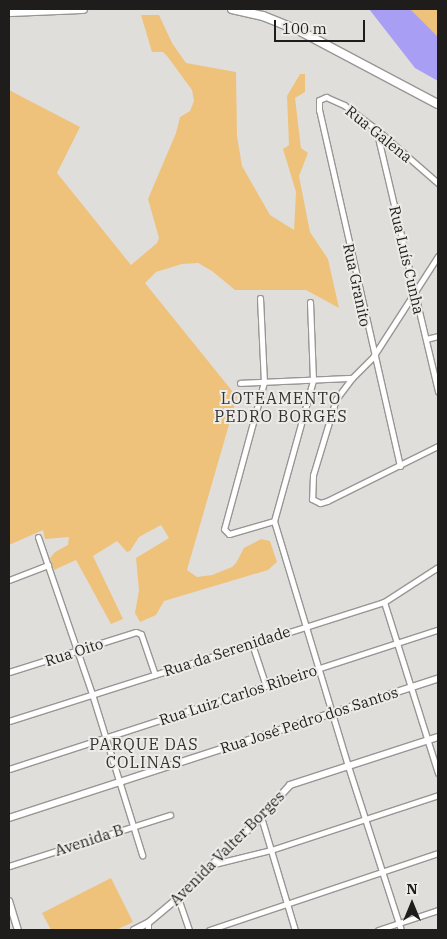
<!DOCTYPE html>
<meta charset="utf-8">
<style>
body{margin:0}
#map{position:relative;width:447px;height:939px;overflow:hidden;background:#e0dedb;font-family:"IBM Plex Serif",serif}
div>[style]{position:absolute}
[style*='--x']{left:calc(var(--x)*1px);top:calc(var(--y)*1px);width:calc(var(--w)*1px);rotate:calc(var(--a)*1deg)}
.green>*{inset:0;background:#efc27c}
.water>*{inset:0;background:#a89ef4}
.roads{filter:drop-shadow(1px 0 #989693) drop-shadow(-1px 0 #989693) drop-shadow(0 1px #989693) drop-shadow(0 -1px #989693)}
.minor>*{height:5px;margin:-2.5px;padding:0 2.5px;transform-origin:2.5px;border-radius:2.5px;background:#fff}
.tertiary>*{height:6px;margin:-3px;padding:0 3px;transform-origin:3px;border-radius:3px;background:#fff}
.primary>*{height:8px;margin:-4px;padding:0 4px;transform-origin:4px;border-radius:4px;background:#fff}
span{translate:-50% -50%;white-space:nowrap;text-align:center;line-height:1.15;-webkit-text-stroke:4px #edebe8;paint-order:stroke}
.street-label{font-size:15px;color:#1e1d1c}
.neighbourhood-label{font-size:16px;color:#343331;letter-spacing:1px}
.frame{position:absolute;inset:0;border:10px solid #1e1d1c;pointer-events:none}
.north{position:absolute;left:387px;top:879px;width:50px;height:50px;-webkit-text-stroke:4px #edebe8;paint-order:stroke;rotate:0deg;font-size:14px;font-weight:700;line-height:20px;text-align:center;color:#1e1d1c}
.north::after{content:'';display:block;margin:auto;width:18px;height:22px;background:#1e1d1c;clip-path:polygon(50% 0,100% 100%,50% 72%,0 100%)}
.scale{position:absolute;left:274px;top:20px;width:91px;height:22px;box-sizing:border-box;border:2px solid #1e1d1c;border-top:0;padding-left:6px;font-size:15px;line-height:18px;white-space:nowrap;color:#1e1d1c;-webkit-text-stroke:4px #edebe8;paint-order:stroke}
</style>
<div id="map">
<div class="green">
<div style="clip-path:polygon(410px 9px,438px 9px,438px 37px,413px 14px)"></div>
<div style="clip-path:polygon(141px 15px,159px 15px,172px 43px,186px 63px,236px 72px,237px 136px,242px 166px,270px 215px,294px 230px,296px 192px,283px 149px,289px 145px,287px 96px,300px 74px,305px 74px,305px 92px,295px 98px,301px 148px,308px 153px,299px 176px,310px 232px,328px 259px,339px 308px,306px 290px,235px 290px,212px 271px,198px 263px,182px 264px,156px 272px,145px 283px,237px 397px,187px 570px,197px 577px,212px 575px,232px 567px,236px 563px,244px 548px,261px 539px,270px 541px,277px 562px,268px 570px,164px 601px,156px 615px,140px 622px,135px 613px,139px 590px,136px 558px,169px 538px,161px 525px,139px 537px,130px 551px,127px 552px,117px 541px,93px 556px,123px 619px,111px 624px,76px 560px,54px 570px,50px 558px,55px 552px,68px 545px,69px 537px,45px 539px,43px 530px,9px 545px,9px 90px,80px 127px,57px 173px,131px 265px,157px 243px,159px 238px,148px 199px,176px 133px,180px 117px,190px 111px,194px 101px,192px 90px,167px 56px,163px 52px,152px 52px)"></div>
<div style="clip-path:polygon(111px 878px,133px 922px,116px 930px,51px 930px,42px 913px)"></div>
</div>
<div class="water">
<div style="clip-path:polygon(369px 9px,410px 9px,438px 37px,438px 81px,415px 68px)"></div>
</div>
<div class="roads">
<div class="minor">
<div style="--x:376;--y:129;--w:270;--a:76.7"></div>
<div style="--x:438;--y:256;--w:120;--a:122.8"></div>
<div style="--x:373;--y:357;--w:30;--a:135"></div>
<div style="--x:352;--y:378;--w:26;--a:127"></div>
<div style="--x:336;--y:399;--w:79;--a:106.8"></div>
<div style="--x:313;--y:475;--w:24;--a:92"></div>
<div style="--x:312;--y:499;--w:9;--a:27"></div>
<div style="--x:320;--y:503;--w:7;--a:-16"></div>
<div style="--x:327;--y:501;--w:124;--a:-26.4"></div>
<div style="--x:260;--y:298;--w:84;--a:87.3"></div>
<div style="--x:264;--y:382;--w:152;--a:105.2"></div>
<div style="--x:224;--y:529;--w:7;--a:45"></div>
<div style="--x:229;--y:534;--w:47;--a:-16.1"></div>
<div style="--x:426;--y:339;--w:12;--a:-14"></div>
<div style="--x:240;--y:383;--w:112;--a:-2.6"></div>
<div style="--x:400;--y:466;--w:365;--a:-102.8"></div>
<div style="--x:319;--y:110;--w:10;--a:-90"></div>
<div style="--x:319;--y:100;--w:8;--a:-23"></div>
<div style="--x:326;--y:97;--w:20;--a:24"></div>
<div style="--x:344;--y:105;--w:40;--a:37"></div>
<div style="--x:376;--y:129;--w:82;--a:41.1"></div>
<div style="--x:274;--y:521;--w:256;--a:73.2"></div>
<div style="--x:348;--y:766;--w:172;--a:72.1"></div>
<div style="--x:274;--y:521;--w:146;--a:-74.5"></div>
<div style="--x:313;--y:380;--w:78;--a:-92.2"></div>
<div style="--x:38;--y:537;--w:166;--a:71"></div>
<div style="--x:92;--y:694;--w:169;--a:72.7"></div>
<div style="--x:9;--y:580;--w:42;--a:-21"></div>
<div style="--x:384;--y:602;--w:179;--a:72.5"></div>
<div style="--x:252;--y:644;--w:44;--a:71.6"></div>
<div style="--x:9;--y:672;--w:133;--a:-17.5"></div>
<div style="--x:136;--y:632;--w:5;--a:22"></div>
<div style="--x:141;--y:634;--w:43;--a:71.1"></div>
<div style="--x:9;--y:721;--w:393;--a:-17.6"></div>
<div style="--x:384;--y:602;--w:64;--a:-32.9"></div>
<div style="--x:9;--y:769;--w:451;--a:-18"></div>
<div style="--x:261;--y:817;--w:118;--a:73.3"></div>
<div style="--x:214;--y:864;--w:59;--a:-13.8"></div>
<div style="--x:271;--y:850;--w:176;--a:-18.2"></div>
<div style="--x:9;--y:866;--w:169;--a:-17.6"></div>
<div style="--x:178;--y:898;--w:34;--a:71"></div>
<div style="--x:148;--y:923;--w:7;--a:90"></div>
<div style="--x:209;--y:930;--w:242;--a:-18.6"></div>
<div style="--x:378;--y:930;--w:63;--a:-18.4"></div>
</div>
<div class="tertiary">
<div style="--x:9;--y:818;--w:451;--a:-18"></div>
<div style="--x:9;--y:901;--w:30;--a:73"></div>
<div style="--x:134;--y:930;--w:16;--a:-27"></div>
<div style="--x:148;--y:923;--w:39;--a:-40"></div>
<div style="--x:178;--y:898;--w:116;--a:-44.3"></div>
<div style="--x:261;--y:817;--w:43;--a:-47.8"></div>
<div style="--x:290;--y:785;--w:156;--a:-18"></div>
</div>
<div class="primary">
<div style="--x:232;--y:9;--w:32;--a:13"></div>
<div style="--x:263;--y:16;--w:38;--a:22"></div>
<div style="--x:298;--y:30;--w:158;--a:27.9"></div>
<div style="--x:9;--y:12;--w:74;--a:-2.3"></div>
</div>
</div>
<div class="street-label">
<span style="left:379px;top:134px;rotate:39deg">Rua Galena</span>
<span style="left:407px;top:260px;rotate:77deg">Rua Luís Cunha</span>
<span style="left:357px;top:285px;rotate:78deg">Rua Granito</span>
<span style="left:227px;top:651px;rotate:-18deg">Rua da Serenidade</span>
<span style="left:74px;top:652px;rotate:-18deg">Rua Oito</span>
<span style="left:238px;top:695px;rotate:-18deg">Rua Luiz Carlos Ribeiro</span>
<span style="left:309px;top:720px;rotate:-18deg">Rua José Pedro dos Santos</span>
<span style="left:89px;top:840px;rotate:-18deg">Avenida B</span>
<span style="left:227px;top:848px;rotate:-45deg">Avenida Valter Borges</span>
</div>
<div class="neighbourhood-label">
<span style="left:281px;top:407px">LOTEAMENTO<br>PEDRO BORGES</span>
<span style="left:144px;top:753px">PARQUE DAS<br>COLINAS</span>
</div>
<div class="frame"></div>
<div class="north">N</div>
<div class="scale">100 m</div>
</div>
